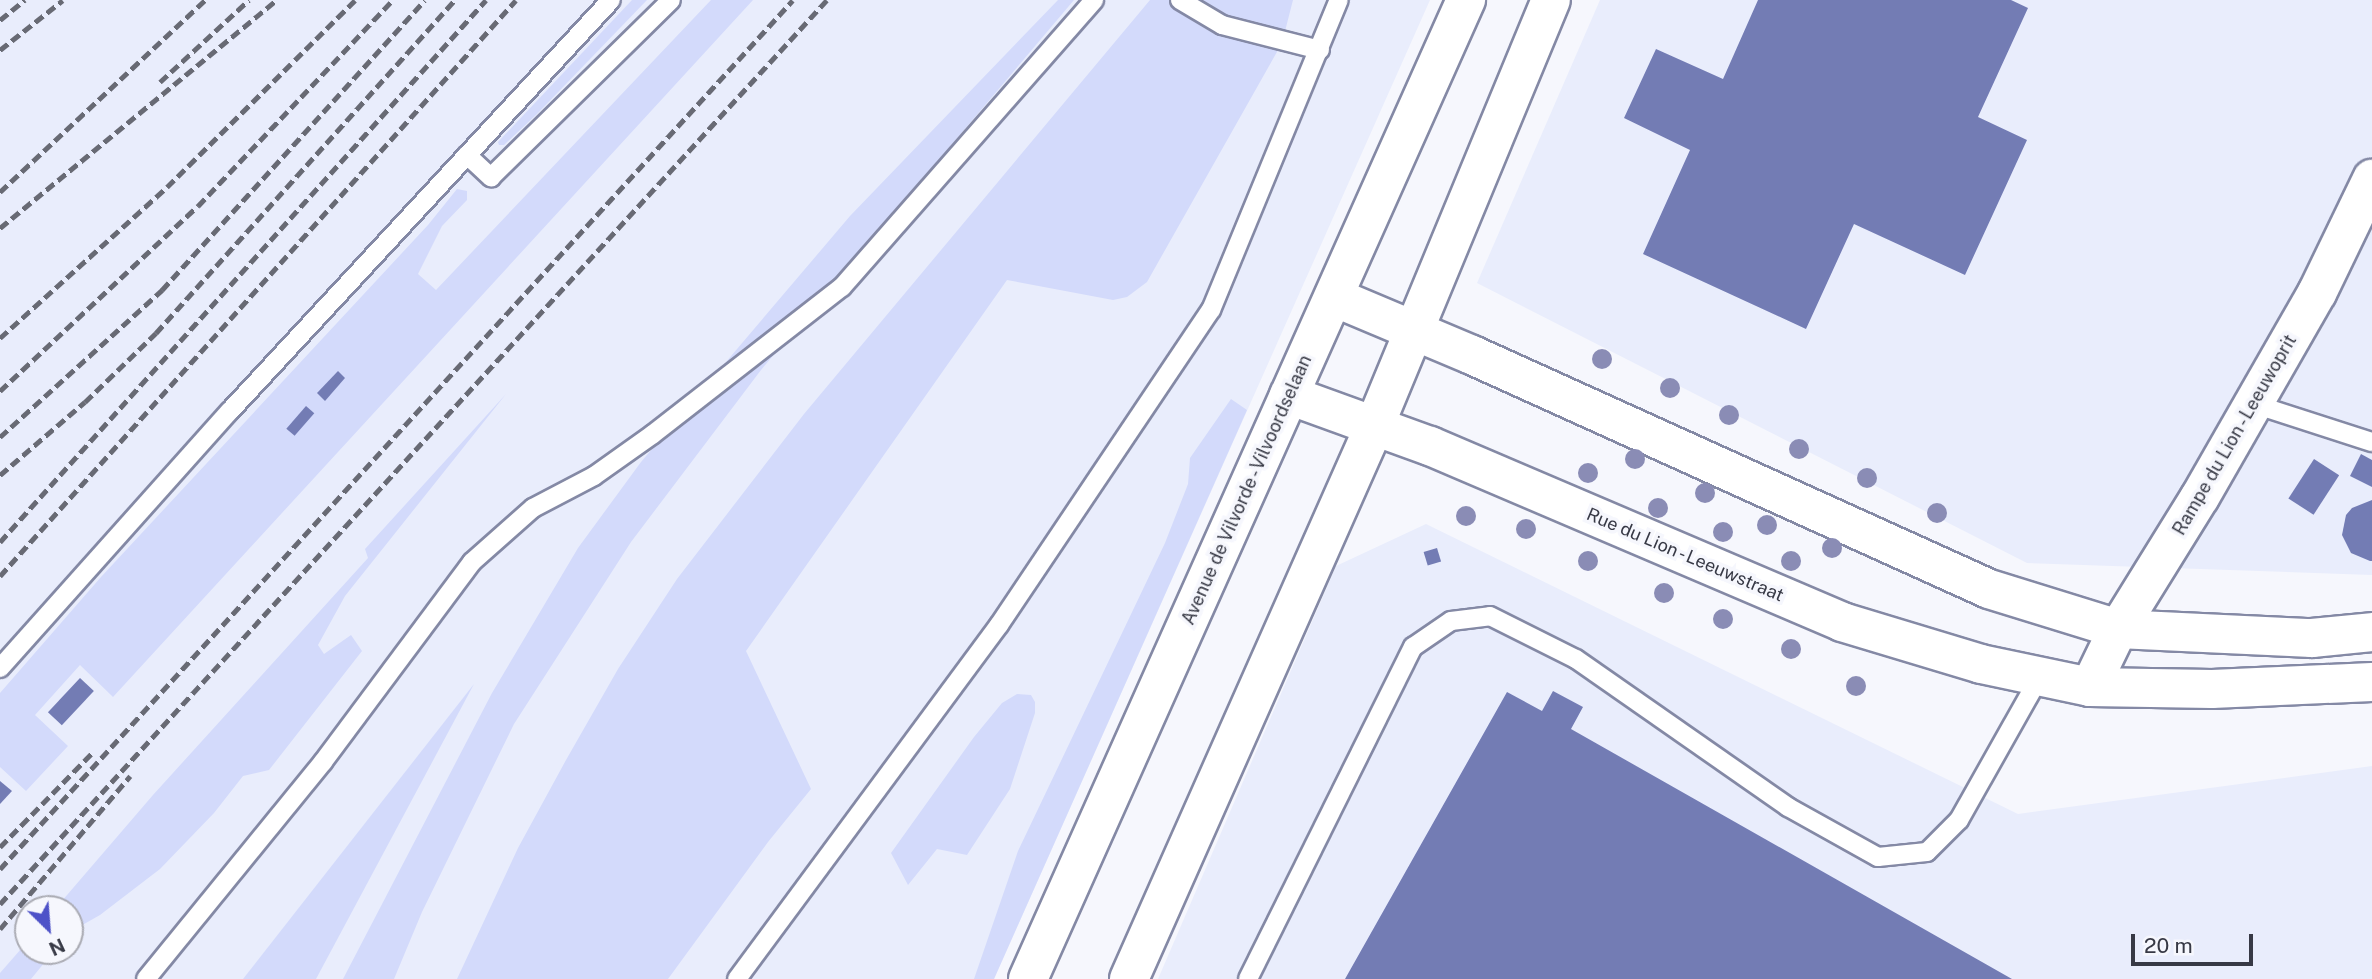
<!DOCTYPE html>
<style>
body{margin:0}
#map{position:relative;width:2372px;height:979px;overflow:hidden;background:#f6f7fd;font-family:"Public Sans",sans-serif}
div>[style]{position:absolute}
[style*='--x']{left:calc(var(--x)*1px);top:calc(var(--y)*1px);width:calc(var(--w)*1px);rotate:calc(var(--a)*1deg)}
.built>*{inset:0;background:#e9edfc}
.green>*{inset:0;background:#d3dafb}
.building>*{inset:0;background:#737cb4;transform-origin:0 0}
.roads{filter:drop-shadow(2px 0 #8489a5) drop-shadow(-2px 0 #8489a5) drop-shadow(0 2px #8489a5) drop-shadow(0 -2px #8489a5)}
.lane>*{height:18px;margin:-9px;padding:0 9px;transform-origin:9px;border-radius:9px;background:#fff}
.secondary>*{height:38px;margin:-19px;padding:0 19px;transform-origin:19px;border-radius:19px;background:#fff}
.primary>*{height:38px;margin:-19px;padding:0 19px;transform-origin:19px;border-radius:19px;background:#fff}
.rail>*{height:5px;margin-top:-2.5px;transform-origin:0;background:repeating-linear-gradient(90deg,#686a74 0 10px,transparent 0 15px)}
.trees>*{width:20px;height:20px;margin:-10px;border-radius:50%;background:#8a8cb5}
span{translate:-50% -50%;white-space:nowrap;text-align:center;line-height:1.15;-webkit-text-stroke:7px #f6f7fd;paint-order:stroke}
.street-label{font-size:18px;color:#373945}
.north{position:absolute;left:14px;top:895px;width:70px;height:70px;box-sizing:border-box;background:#f6f7fd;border:2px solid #aaabb3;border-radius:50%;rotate:155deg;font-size:19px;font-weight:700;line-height:28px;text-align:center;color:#373945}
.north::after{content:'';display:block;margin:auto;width:24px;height:32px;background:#4e52c8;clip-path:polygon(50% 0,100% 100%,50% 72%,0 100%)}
.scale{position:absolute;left:2131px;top:934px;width:122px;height:32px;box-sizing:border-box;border:4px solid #373945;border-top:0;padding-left:9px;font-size:21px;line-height:24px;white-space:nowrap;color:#373945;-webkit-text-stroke:5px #f6f7fd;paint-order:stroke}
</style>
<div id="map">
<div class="built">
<div style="clip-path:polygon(evenodd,0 0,1430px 0,994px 979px,0 979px,0 0,28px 909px,70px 909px,70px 951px,28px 951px,28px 909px)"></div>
<div style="clip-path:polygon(1600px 0,2372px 0,2372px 575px,2027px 563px,1477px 283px)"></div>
<div style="clip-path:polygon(1426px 524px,2018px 814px,2372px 766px,2372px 979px,1158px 979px,1336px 566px)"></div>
</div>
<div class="green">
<div style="clip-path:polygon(632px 0,647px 0,537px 114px,504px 145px,499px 145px,498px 142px)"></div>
<div style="clip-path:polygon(711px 0,753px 0,113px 697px,80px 665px,35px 715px,68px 746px,26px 791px,0 767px,0 693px,101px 577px,428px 225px,457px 189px,467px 191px,467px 200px,442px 226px,418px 274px,436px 290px)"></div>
<div style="clip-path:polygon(1058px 0,1074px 0,761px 370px,631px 542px,514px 724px,422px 912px,394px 979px,343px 979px,492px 693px,578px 548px,641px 462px,850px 216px)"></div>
<div style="clip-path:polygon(1150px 0,1293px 0,1282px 43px,1147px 282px,1127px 297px,1113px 300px,1007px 280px,746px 651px,811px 789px,768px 842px,668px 979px,457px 979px,518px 848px,566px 760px,618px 669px,677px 579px,804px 414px)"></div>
<div style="clip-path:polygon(506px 394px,345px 596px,318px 645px,324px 654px,351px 635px,362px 651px,269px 770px,243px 776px,214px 813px,160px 869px,100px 915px,70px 932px,70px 909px,55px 909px,153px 795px,368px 558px,365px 549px)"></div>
<div style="clip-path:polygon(1231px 399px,1247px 410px,994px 979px,974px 979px,1018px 851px,1165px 543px,1188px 484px,1190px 458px)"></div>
<div style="clip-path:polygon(474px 684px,316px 979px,243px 979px)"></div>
<div style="clip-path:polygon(1017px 694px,1031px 695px,1035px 702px,1035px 713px,1010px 789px,967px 855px,937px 849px,908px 885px,891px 853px,974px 737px,1002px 703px)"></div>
<div style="clip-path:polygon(28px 941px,28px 951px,54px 951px,31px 979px,0 979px,0 973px)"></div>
</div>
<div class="building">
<div style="clip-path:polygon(1758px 0,2011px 0,2028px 8px,1978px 117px,2027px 140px,1965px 275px,1854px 224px,1806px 329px,1643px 254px,1690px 150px,1624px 118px,1656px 49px,1723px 79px)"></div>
<div style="clip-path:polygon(338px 371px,345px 378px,325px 401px,317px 393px)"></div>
<div style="left:306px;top:406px;width:11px;height:30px;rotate:41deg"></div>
<div style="clip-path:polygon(2361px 454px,2372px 460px,2372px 487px,2350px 476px)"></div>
<div style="left:2314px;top:459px;width:30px;height:47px;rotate:33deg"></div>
<div style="clip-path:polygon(2372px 500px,2372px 561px,2370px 561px,2351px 553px,2342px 535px,2346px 515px,2352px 508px)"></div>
<div style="left:1437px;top:548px;width:14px;height:14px;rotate:73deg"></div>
<div style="left:80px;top:678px;width:19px;height:47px;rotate:43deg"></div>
<div style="clip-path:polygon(1553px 691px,1583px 707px,1571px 729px,2012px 979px,1345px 979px,1507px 692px,1542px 711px)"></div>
<div style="clip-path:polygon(0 781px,12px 791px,0 804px)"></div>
</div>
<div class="roads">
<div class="lane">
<div style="--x:1180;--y:0;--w:49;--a:30.8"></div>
<div style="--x:1222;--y:25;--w:101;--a:14.3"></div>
<div style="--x:467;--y:155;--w:33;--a:43"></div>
<div style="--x:491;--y:177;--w:252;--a:-44.5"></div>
<div style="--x:2254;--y:404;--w:124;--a:17.9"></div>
<div style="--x:0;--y:668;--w:345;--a:-48.2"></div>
<div style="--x:230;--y:411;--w:560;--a:-47.17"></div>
<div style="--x:146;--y:979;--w:280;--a:-50.8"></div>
<div style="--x:323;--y:762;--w:249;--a:-53.3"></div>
<div style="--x:472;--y:562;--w:81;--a:-41.5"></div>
<div style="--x:533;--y:508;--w:69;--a:-27.7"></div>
<div style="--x:594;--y:476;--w:72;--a:-35.4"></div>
<div style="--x:653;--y:434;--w:239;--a:-37.9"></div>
<div style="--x:842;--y:287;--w:382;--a:-48.7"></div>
<div style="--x:737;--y:979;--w:440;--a:-53.5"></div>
<div style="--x:999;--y:625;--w:380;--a:-56.1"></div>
<div style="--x:1211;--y:310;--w:335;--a:-67.6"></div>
<div style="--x:1248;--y:979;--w:371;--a:-63.6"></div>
<div style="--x:1413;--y:647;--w:46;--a:-34.4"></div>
<div style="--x:1451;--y:621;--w:39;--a:-7"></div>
<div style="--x:1490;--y:616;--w:96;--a:26.6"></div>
<div style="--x:1576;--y:659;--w:259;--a:34.9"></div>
<div style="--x:1788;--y:807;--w:103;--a:29.1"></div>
<div style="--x:1878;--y:857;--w:49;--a:-5.8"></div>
<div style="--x:1927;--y:852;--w:45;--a:-45"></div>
<div style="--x:1959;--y:820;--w:165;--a:-60.6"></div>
</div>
<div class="secondary">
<div style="--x:2090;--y:687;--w:64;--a:-64.2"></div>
<div style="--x:2118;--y:629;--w:155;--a:-58.2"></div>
<div style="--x:2200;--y:497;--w:235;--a:-60.2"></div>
<div style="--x:2317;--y:293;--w:127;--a:-64.2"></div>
</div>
<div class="primary">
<div style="--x:1334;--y:297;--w:150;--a:22.8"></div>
<div style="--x:1472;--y:355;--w:567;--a:24.35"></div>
<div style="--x:1989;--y:589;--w:135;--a:17.2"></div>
<div style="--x:2118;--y:629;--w:194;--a:2.7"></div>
<div style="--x:2312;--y:638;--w:60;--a:-5.7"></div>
<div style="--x:1289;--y:395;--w:150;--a:19.9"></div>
<div style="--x:1430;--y:446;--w:448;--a:23.1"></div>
<div style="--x:1842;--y:622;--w:145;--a:16.8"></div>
<div style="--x:1981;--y:664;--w:111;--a:11.9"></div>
<div style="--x:2090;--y:687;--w:122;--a:0.9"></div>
<div style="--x:2212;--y:689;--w:160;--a:-2.5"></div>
<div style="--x:1028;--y:979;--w:1073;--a:-65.9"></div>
<div style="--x:1129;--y:979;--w:604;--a:-66.07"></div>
<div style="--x:1374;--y:427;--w:462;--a:-67.5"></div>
</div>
</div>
<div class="rail">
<div style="--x:0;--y:20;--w:32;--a:-39"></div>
<div style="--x:0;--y:50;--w:80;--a:-38.4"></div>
<div style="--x:160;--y:82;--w:121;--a:-42.7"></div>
<div style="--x:0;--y:192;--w:281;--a:-43.1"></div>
<div style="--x:0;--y:228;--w:359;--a:-39.5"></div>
<div style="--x:0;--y:338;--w:225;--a:-42.1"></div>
<div style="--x:167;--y:187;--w:265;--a:-44.8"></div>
<div style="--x:0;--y:391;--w:271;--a:-43.1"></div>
<div style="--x:198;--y:206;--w:284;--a:-46.6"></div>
<div style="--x:0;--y:437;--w:219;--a:-42.2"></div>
<div style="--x:162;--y:290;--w:391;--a:-47.8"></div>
<div style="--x:0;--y:475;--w:112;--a:-40.7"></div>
<div style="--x:85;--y:402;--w:99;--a:-44.2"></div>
<div style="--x:156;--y:333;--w:448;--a:-48.1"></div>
<div style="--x:0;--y:542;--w:728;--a:-48.12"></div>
<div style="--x:0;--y:576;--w:773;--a:-48.14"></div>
<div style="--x:0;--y:847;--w:133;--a:-45.6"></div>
<div style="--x:0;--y:869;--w:1176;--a:-47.62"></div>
<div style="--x:0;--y:904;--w:1225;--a:-47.55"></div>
<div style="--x:0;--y:929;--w:201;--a:-49.6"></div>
</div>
<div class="trees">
<div style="left:1602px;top:359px"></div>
<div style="left:1670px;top:388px"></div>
<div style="left:1729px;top:415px"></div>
<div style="left:1799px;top:449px"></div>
<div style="left:1635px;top:459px"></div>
<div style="left:1588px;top:473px"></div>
<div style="left:1867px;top:478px"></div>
<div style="left:1705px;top:493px"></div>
<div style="left:1658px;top:508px"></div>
<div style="left:1937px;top:513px"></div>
<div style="left:1466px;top:516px"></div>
<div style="left:1767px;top:525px"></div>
<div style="left:1526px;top:529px"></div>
<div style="left:1723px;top:532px"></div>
<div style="left:1832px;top:548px"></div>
<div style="left:1588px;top:561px"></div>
<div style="left:1791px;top:561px"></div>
<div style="left:1664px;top:593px"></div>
<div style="left:1723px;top:619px"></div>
<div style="left:1791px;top:649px"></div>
<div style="left:1856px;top:686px"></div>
</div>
<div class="street-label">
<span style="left:2235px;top:435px;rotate:-60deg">Rampe du Lion - Leeuwoprit</span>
<span style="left:1247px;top:490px;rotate:-66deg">Avenue de Vilvorde - Vilvoordselaan</span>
<span style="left:1685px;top:555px;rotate:23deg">Rue du Lion - Leeuwstraat</span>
</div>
<div class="north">N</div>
<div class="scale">20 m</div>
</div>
